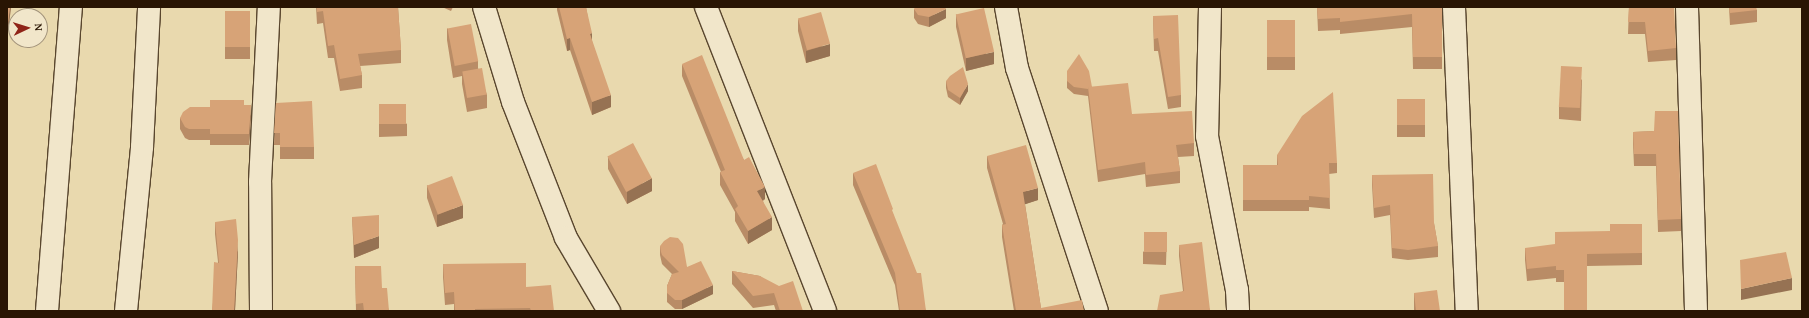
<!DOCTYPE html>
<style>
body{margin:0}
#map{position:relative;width:1809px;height:318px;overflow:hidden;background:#e9d9ae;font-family:"Gentium Book Plus",serif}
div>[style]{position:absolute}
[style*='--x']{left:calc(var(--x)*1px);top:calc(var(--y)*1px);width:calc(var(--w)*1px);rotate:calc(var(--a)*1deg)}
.roads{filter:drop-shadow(1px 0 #59462e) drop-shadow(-1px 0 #59462e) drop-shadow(0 1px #59462e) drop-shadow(0 -1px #59462e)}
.minor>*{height:22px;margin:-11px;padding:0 11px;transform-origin:11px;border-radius:11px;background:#f1e6ca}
.wall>*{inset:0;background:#b98c66;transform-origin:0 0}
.shaded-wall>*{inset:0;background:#967253}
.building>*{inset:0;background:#d7a377;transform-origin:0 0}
span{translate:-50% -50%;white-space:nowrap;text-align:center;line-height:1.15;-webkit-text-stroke:3px #f1e6ca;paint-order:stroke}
.frame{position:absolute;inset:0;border:8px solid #291503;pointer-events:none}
.north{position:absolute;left:8px;top:8px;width:40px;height:40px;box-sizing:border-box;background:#f1e6ca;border:1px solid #a1927a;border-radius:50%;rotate:86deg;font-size:11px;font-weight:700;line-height:16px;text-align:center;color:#291503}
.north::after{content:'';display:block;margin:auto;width:14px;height:18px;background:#8f2418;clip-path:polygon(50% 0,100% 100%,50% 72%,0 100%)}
</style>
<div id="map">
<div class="roads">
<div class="minor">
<div style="--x:484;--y:7;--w:99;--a:73"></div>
<div style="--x:513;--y:102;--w:146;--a:68.7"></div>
<div style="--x:566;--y:238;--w:85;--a:59.5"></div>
<div style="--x:706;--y:7;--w:326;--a:68.6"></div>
<div style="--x:1006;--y:7;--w:62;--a:79.8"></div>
<div style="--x:1017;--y:68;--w:256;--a:71.8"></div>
<div style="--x:1210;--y:7;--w:129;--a:91.3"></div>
<div style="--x:1207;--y:136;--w:157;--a:79"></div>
<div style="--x:1237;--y:290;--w:21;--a:87"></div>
<div style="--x:1454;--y:7;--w:304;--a:87.6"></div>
<div style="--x:1687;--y:7;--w:304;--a:88.3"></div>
<div style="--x:47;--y:311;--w:305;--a:-85.5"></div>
<div style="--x:126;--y:311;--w:165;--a:-84.4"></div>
<div style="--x:142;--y:147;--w:140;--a:-87.1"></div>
<div style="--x:261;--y:311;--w:129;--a:-90.4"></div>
<div style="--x:260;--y:182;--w:175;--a:-87.1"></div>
</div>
</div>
<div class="wall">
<div style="clip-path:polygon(7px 7px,11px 7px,8px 32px,7px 32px)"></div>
<div style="clip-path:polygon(316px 7px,398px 7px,401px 50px,401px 63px,360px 66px,362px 75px,362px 88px,340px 91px,334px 58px,328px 58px,323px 23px,317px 24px)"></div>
<div style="clip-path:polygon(442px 7px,453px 7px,451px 11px)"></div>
<div style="clip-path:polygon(557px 7px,586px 7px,592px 41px,611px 107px,592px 115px,570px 50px,567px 51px,557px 10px)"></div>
<div style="clip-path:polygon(1317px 7px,1442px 7px,1442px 69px,1413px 69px,1412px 27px,1340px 34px,1340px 30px,1318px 31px)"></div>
<div style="clip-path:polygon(1629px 7px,1676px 48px,1676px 60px,1648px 62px,1645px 34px,1628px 34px)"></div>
<div style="clip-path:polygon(1729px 7px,1757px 10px,1757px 22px,1730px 25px)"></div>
<div style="clip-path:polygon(914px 9px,946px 18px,929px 27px,918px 24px,914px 18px)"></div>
<div style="left:225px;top:11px;width:25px;height:48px"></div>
<div style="clip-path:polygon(956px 14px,994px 64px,966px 71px,956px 27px)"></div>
<div style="clip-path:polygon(1153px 16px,1181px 95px,1181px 107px,1168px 109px,1158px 51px,1154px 51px)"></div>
<div style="clip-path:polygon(798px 19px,830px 56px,806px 63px,798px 31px)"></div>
<div style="left:1267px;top:20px;width:28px;height:50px"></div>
<div style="clip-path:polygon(447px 28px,478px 61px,478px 68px,487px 95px,487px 108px,467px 112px,462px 84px,462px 76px,453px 78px,447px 40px)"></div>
<div style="clip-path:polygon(682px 64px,744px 160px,765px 199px,763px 201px,772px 230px,748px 244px,735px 221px,735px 212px,720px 185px,720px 172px,721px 172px,682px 76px)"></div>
<div style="clip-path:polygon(1067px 71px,1092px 87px,1132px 114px,1194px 143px,1194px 156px,1178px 157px,1180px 171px,1180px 183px,1146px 187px,1145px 174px,1098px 182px,1088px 96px,1074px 94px,1067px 88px)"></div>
<div style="clip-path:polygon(1582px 79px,1581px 121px,1559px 119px,1559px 107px)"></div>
<div style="clip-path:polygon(946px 81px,968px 91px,960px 105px,948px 97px,946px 88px)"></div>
<div style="left:1425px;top:99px;width:38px;height:28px;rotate:90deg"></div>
<div style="clip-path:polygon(276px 103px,314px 147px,314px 159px,280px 159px,280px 145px,274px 145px)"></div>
<div style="clip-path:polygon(379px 104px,407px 124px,407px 136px,379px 137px)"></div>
<div style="clip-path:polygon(244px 105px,251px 116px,249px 145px,210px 145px,210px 140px,189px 140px,185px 138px,180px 129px,180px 118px,210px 107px)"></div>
<div style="clip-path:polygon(1654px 131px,1681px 219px,1681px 231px,1658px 232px,1656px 166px,1634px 166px,1633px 144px,1633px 132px)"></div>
<div style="clip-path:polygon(1277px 155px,1337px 163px,1337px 173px,1329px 174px,1330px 209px,1309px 207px,1309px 211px,1243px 211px,1243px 165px,1277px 165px)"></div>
<div style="clip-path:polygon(987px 156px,1038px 200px,1025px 204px,1041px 308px,1084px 311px,1014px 311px,1002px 237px,1002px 225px,1003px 224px,987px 168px)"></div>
<div style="clip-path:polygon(608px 157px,652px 191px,627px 204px,608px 169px)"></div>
<div style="clip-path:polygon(853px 173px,893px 214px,926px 311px,899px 311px,895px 285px,853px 185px)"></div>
<div style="clip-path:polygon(1372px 175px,1434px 223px,1438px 246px,1438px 257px,1408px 260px,1392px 258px,1390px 215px,1374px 218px,1372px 185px)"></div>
<div style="clip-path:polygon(427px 185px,463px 218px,437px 227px,427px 198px)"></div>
<div style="clip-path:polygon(352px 217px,379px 248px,354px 258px)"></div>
<div style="clip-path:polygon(215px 222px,238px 252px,235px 311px,212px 311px,218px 262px,215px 234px)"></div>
<div style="clip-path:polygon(1167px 232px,1166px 265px,1143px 264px,1143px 252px)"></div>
<div style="clip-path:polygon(1179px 245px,1210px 310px,1157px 311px,1183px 291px,1179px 256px)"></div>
<div style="clip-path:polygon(660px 246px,687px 267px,713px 294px,682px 309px,675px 309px,667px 302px,667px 286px,672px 274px,662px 264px,660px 255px)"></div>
<div style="clip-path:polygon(1525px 248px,1642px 253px,1642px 265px,1587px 266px,1564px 282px,1556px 282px,1556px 278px,1527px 281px,1525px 260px)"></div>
<div style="clip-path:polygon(443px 264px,526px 287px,554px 311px,454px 311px,454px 304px,445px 305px,443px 277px)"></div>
<div style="clip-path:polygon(355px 266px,382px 288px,389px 311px,356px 311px)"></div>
<div style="clip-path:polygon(732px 271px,760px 276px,803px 311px,776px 311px,774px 305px,753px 308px,732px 284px)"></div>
<div style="clip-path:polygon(1414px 293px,1440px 311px,1414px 311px)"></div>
</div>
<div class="shaded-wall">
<div style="clip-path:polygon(10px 7px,11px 7px,8px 32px,8px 23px)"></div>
<div style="clip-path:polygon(946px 9px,946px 18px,929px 27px,929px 17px)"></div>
<div style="clip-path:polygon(592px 33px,592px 45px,590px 34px)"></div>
<div style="clip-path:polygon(570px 38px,570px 50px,567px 51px,567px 39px)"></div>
<div style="clip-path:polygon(830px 44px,830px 56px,806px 63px,806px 51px)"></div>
<div style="clip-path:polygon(994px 52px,994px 64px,966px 71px,966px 58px)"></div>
<div style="clip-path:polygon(968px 84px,968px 91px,960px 105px,960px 98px)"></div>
<div style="clip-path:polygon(611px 95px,611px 107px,592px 115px,592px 102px)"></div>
<div style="clip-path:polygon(251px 105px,251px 116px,249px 145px,249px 134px)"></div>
<div style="clip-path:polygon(652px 178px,652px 191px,627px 204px,627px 192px)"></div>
<div style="clip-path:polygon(765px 187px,765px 199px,757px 203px,757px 191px)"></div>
<div style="clip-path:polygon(1038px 188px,1038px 200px,1023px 205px,1023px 192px)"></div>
<div style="clip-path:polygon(463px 205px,463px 218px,437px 227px,437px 215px)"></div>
<div style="clip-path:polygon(772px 217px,772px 230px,748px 244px,748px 231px)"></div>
<div style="clip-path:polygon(379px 236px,379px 248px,354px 258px,354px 245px)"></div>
<div style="clip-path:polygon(238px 240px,238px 252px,235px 311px,234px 311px)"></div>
<div style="clip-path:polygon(1792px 278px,1792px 290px,1741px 300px,1741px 289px)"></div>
<div style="clip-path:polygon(713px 285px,713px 294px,682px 309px,682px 300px)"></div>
</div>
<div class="building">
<div style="clip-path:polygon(7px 7px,10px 7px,8px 23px,7px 23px)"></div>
<div style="clip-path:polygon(317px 7px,398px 7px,401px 50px,358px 54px,362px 75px,340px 79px,334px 45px,328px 46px,323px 11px,317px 12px)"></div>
<div style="clip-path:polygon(559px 7px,586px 7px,592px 33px,590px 34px,611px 95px,592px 102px,570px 38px,567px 39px)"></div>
<div style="clip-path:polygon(915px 7px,945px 7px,946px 9px,929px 17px,918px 15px,914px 9px)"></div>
<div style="clip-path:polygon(1317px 7px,1442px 7px,1442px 57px,1413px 57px,1412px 14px,1340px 22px,1340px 18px,1318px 19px)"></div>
<div style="clip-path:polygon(1629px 7px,1674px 7px,1676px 48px,1648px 51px,1645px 22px,1628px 22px)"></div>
<div style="clip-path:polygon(1729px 7px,1756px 7px,1757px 10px,1730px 13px)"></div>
<div style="left:984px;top:8px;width:45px;height:29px;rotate:77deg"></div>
<div style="left:225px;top:11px;width:25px;height:36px"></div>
<div style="left:821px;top:12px;width:33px;height:24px;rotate:74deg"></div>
<div style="clip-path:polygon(1178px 15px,1181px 95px,1168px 97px,1158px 38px,1154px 39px,1153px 16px)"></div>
<div style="left:1267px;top:20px;width:28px;height:37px"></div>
<div style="left:471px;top:24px;width:38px;height:24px;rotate:79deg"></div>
<div style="clip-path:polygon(1079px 54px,1089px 71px,1092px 87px,1088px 87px,1088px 89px,1074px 87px,1067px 81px,1067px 71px)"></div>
<div style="clip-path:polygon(702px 55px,744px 160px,749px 157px,765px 187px,757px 191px,772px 217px,748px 231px,735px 209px,738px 206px,720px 172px,725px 170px,682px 64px)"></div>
<div style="left:1561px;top:66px;width:21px;height:41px;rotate:3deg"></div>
<div style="clip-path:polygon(963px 67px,968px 84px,960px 98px,948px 90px,946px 81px,950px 76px)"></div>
<div style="left:482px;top:68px;width:27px;height:20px;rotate:80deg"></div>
<div style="clip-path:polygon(1128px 83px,1132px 114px,1192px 111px,1194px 143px,1176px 145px,1180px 171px,1146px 175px,1145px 162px,1098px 170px,1088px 87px)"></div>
<div style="clip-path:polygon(1333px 92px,1337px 163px,1329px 163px,1330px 198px,1309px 196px,1309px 200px,1243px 200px,1243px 165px,1278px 165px,1277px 155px,1302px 116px)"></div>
<div style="left:1425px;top:99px;width:26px;height:28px;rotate:90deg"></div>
<div style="clip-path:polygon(210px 100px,244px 100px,244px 105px,251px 105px,249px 134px,210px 134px,210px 129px,189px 129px,185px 127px,180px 118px,183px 112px,190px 107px,210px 107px)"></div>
<div style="clip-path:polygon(312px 101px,314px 147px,280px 147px,280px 133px,274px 133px,276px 103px)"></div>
<div style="left:379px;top:104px;width:27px;height:20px"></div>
<div style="clip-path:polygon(1655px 111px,1678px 111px,1681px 219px,1658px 220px,1656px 154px,1634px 154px,1633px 132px,1654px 131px)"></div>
<div style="left:633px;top:143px;width:40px;height:29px;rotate:62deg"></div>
<div style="clip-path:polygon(1026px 145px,1038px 188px,1023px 192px,1041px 308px,1082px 300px,1084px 311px,1016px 311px,1002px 225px,1006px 224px,987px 156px)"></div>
<div style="clip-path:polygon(876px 164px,893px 209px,892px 210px,917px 273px,921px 273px,926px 311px,900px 311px,895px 273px,853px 173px)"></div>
<div style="clip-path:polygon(1433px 174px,1434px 223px,1438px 246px,1408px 250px,1392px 248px,1390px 205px,1374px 208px,1372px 175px)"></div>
<div style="left:452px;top:176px;width:31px;height:27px;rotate:69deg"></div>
<div style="clip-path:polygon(379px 215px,379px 236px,354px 245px,352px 217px)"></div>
<div style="clip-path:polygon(236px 219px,238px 240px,234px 311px,212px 311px,214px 262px,219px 263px,215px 222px)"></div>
<div style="clip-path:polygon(1610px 224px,1642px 224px,1642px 253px,1587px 254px,1587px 311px,1564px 311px,1564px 270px,1556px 270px,1556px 266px,1527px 269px,1525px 248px,1555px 244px,1555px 232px,1610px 231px)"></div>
<div style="left:1144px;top:232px;width:23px;height:20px"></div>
<div style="clip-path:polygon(670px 237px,678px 238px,683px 244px,687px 267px,701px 261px,713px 285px,682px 300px,675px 300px,667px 293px,667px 286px,672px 274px,679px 272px,662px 255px,661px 252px,660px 246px,664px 241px)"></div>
<div style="clip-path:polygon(1202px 242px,1210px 310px,1213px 310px,1213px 311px,1157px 311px,1160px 295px,1184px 291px,1179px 245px)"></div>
<div style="clip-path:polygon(1786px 252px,1792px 278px,1741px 289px,1740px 260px)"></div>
<div style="clip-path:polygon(526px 263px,526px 287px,551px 285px,554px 311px,531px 311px,530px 308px,475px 309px,475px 311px,455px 311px,454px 292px,445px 293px,443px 264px)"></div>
<div style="clip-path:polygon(355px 266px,381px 266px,382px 288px,387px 288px,389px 311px,364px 311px,363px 303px,356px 304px)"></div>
<div style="clip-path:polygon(732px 271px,760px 276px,779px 286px,793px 281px,803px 311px,780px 311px,774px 293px,753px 296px)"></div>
<div style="clip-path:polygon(1437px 290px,1440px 311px,1416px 311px,1414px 293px)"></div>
</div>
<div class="frame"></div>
<div class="north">N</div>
</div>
